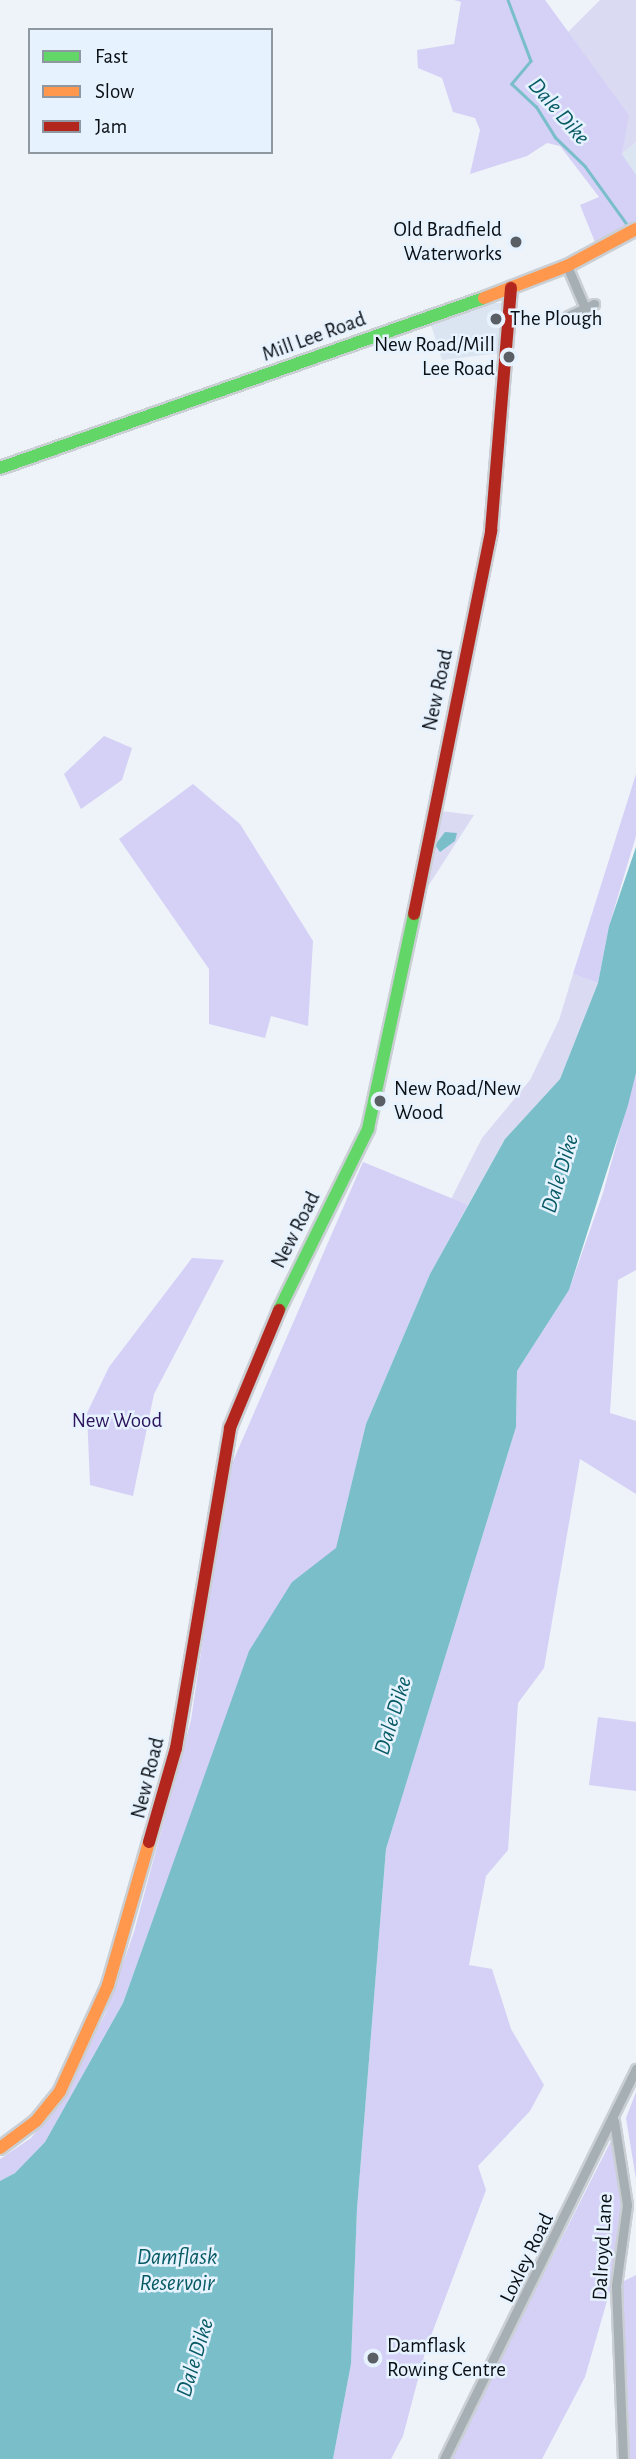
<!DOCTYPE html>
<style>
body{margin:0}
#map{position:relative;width:636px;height:2459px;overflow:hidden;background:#edf3f9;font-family:"Alegreya Sans",sans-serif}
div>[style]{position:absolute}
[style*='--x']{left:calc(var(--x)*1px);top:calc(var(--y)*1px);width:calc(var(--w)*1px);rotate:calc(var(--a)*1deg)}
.built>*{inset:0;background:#dae5f1}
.green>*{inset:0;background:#dbdaf3}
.forest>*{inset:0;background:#d4d0f6}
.water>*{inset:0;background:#7abec9}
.stream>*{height:2.5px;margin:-1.25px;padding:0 1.25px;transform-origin:1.25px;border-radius:1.25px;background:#7abec9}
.roads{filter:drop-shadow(2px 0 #cacfd4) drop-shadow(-2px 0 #cacfd4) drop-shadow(0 2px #cacfd4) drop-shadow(0 -2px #cacfd4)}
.street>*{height:9px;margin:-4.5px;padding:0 4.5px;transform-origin:4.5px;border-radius:4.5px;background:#a6afb4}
.fast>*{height:12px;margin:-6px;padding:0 6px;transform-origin:6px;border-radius:6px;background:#63d668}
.slow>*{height:12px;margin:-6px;padding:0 6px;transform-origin:6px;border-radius:6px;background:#ff974d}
.jam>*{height:12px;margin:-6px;padding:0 6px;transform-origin:6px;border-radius:6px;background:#b3261e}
.dots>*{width:19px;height:19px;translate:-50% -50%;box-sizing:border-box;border:4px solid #e7f2ff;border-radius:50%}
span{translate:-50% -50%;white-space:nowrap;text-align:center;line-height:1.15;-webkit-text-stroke:5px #e7f2ff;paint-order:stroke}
.poi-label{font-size:21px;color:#0b1015}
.right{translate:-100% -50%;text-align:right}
.left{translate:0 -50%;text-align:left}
.street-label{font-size:21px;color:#0b1015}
.park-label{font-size:21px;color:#2d155d}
.water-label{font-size:23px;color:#075b64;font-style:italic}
.legend{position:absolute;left:28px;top:28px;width:245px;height:126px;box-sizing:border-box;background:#e7f2ff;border:2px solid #8f98a1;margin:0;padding:9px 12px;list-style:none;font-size:21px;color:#0b1015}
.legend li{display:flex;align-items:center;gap:14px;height:35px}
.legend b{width:35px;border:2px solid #8f98a1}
</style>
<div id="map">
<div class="built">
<div style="clip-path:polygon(636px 142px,636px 175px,622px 154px)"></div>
<div style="clip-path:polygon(489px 303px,505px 303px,501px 353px,442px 360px,430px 322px)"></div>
</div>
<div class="green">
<div style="clip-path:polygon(600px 0,636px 0,636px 142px,622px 154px,628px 114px,568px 32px)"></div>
<div style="clip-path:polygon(441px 811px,474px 815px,425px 891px)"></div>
<div style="clip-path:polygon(573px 974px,598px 983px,560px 1079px,505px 1139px,468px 1205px,451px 1199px,482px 1138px,530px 1080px,559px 1020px)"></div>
</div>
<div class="forest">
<div style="clip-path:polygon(454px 0,545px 0,629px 115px,622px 154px,636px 175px,636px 223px,597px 247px,580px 205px,599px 197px,560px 146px,547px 143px,527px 156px,470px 174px,480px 130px,475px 118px,453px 112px,442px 78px,418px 68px,417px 50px,454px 44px,461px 2px)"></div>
<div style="clip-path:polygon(104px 736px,132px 748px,122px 780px,81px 809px,64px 774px)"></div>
<div style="clip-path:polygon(636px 774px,636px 836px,609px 926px,598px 983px,573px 974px)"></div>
<div style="clip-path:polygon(193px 784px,240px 824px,313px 941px,308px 1026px,271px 1016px,265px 1038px,209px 1024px,209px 969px,119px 839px)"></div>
<div style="clip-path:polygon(636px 1073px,636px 1270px,618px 1280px,610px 1413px,636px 1421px,636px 1494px,580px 1459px,544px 1668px,518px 1703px,508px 1850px,486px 1876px,469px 1965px,492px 1969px,511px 2029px,544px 2085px,530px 2111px,478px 2166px,486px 2190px,426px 2349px,403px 2436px,391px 2459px,333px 2459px,351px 2364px,357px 2209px,386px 1849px,516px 1427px,517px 1371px,569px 1290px,603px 1193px)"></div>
<div style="clip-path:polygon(363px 1162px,468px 1205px,430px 1274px,366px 1424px,336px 1549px,292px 1582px,159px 1903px,123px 2003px,45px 2142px,15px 2173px,0 2181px,0 2159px,31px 2138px,61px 2101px,105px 2014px,134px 1932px,191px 1720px,227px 1475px)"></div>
<div style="clip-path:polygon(192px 1258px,224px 1260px,154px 1394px,133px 1496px,90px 1485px,87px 1413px,109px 1367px)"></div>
<div style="clip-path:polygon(598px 1717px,636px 1722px,636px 1791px,589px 1785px)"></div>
<div style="clip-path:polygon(636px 2092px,636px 2179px,626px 2118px)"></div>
<div style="clip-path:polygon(614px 2135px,621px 2205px,611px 2287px,585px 2377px,542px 2459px,450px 2459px)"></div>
<div style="clip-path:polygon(636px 2275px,636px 2459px,623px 2459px,616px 2285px)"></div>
</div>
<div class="water">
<div style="clip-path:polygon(445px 832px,457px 833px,455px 841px,440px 852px,435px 845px)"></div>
<div style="clip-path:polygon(636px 847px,636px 1073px,628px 1105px,569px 1290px,517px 1371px,516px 1427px,386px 1849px,357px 2209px,351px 2364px,333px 2459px,0 2459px,0 2181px,15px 2173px,45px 2142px,123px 2003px,249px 1651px,292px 1582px,336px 1548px,366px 1424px,430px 1274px,505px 1139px,560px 1079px,598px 983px,609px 926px)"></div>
</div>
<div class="stream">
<div style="--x:508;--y:0;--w:65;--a:69.3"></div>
<div style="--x:531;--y:61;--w:30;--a:130"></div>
<div style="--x:512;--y:84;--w:33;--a:43"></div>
<div style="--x:536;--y:106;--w:36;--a:58"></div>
<div style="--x:555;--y:137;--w:42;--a:44"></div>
<div style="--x:585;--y:166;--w:75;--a:54.2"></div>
</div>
<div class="roads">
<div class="street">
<div style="--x:567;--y:266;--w:46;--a:66.8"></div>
<div style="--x:585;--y:308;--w:10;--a:-24"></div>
<div style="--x:568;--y:316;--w:19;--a:-25"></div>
<div style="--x:614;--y:2121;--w:85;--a:81.2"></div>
<div style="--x:627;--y:2205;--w:81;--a:97.8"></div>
<div style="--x:616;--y:2285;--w:174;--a:87.7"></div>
<div style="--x:444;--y:2459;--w:435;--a:-63.8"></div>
</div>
<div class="fast">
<div style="--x:0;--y:468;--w:513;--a:-19.35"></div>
<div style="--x:279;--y:1310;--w:202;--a:-63.8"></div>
<div style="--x:368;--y:1129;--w:220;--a:-77.9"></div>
</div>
<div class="slow">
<div style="--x:484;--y:298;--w:89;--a:-21.1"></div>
<div style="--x:567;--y:266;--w:78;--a:-28.2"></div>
<div style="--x:0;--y:2148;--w:45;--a:-36.9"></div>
<div style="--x:36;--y:2121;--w:38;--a:-51"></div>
<div style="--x:60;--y:2091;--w:116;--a:-65.6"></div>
<div style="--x:108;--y:1985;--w:149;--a:-74"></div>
</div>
<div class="jam">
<div style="--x:414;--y:914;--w:391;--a:-78.6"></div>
<div style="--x:491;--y:531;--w:244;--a:-85.3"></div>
<div style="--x:149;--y:1842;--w:98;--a:-74"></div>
<div style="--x:176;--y:1748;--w:325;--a:-80.4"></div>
<div style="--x:230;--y:1428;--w:128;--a:-67.4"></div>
</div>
</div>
<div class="dots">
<div style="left:516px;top:242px;background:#5a5f65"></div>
<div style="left:496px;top:319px;background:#5a5f65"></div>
<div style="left:509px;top:357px;background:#5a5f65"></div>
<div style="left:380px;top:1101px;background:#5a5f65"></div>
<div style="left:373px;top:2358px;background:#5a5f65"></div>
</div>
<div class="poi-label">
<span class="right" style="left:502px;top:242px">Old Bradfield<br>Waterworks</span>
<span class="left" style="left:510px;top:319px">The Plough</span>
<span class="right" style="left:495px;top:357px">New Road/Mill<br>Lee Road</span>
<span class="left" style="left:394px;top:1101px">New Road/New<br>Wood</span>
<span class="left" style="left:387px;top:2358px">Damflask<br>Rowing Centre</span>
</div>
<div class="street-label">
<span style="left:314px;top:337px;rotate:-20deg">Mill Lee Road</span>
<span style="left:438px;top:690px;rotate:-78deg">New Road</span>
<span style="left:296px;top:1230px;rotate:-63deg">New Road</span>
<span style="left:148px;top:1778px;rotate:-76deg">New Road</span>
<span style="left:603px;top:2247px;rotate:-87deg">Dalroyd Lane</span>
<span style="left:527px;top:2258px;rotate:-64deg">Loxley Road</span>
</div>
<div class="park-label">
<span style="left:117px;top:1421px">New Wood</span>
</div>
<div class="water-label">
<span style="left:558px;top:112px;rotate:49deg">Dale Dike</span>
<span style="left:561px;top:1174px;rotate:-73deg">Dale Dike</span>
<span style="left:394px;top:1716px;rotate:-73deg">Dale Dike</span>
<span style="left:177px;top:2271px">Damflask<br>Reservoir</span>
<span style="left:196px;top:2358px;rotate:-73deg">Dale Dike</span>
</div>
<ul class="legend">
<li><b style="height:9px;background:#63d668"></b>Fast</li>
<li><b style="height:9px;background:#ff974d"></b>Slow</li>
<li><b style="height:9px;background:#b3261e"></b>Jam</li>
</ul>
</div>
